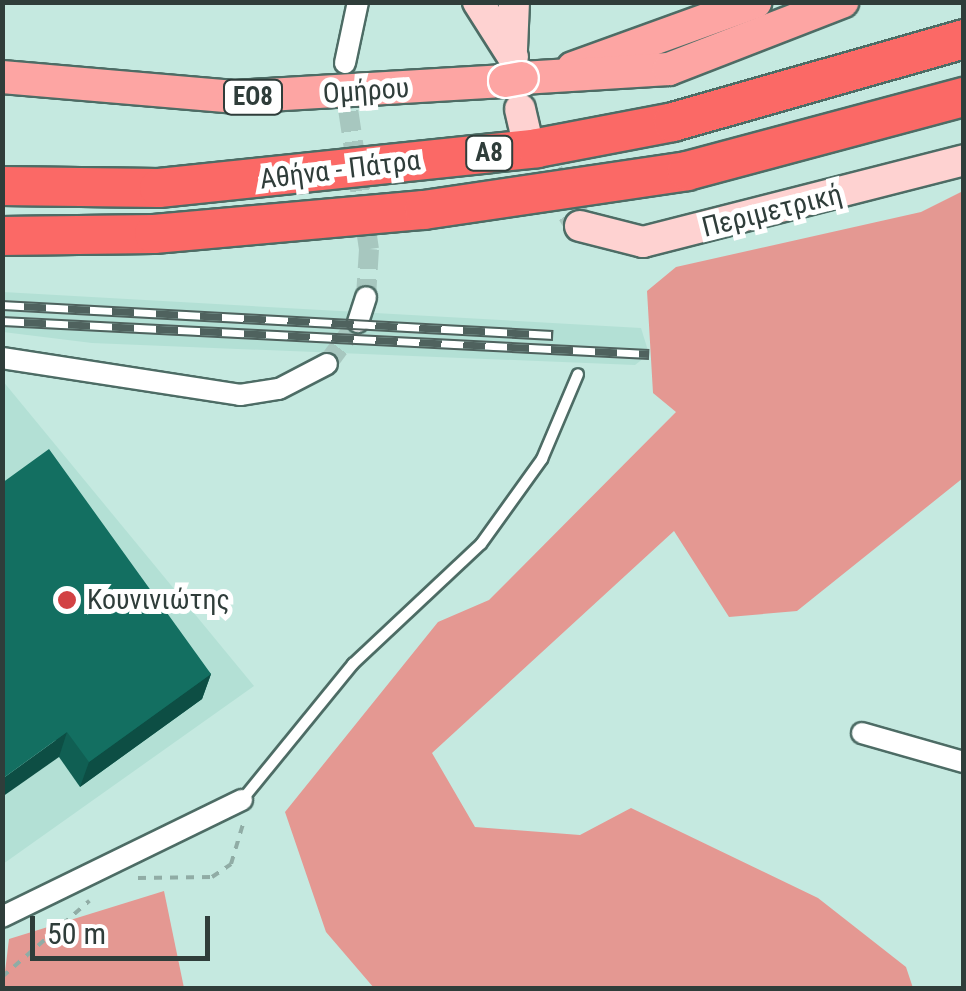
<!DOCTYPE html>
<meta charset="utf-8">
<style>
body{margin:0}
#map{position:relative;width:966px;height:991px;overflow:hidden;background:#c5e9e0;font-family:"Roboto Condensed",sans-serif}
div>[style]{position:absolute}
[style*='--x']{left:calc(var(--x)*1px);top:calc(var(--y)*1px);width:calc(var(--w)*1px);rotate:calc(var(--a)*1deg)}
.built>*{inset:0;background:#b3e0d5}
.green>*{inset:0;background:#e49892}
.street-tunnel>*{height:20px;margin-top:-10px;transform-origin:0;background:repeating-linear-gradient(90deg,#a7c7bf 0 20px,transparent 0 30px)}
.secondary-tunnel>*{height:30px;margin-top:-15px;transform-origin:0;background:repeating-linear-gradient(90deg,#a7c7bf 0 30px,transparent 0 45px)}
.path>*{height:4px;margin-top:-2px;transform-origin:0;background:repeating-linear-gradient(90deg,#90aca5 0 8px,transparent 0 16px)}
.roads{filter:drop-shadow(2px 0 #4d6c65) drop-shadow(-2px 0 #4d6c65) drop-shadow(0 2px #4d6c65) drop-shadow(0 -2px #4d6c65)}
.lane>*{height:10px;margin:-5px;padding:0 5px;transform-origin:5px;border-radius:5px;background:#fff}
.street>*{height:20px;margin:-10px;padding:0 10px;transform-origin:10px;border-radius:10px;background:#fff}
.secondary>*{height:30px;margin:-15px;padding:0 15px;transform-origin:15px;border-radius:15px;background:#fed2d1}
.primary>*{height:32px;margin:-16px;padding:0 16px;transform-origin:16px;border-radius:16px;background:#fda5a3}
.highway>*{height:38px;margin:-19px;padding:0 19px;transform-origin:19px;border-radius:19px;background:#fb6966}
.rail>*{height:11px;margin-top:-5.5px;transform-origin:0;background:repeating-linear-gradient(90deg,#fff 0 22px,#4f625e 0 44px);box-sizing:border-box;border-block:2px solid #4f625e}
.bridges{filter:drop-shadow(2px 0 #fff) drop-shadow(-2px 0 #fff) drop-shadow(0 2px #fff) drop-shadow(0 -2px #fff)}
.primary-bridge>*{height:32px;margin:-16px;padding:0 16px;transform-origin:16px;border-radius:16px;background:#fda5a3}
.wall>*{inset:0;background:#105f53}
.shaded-wall>*{inset:0;background:#0d4e44}
.building>*{inset:0;background:#136f61}
.dots>*{width:28px;height:28px;translate:-50% -50%;box-sizing:border-box;border:5px solid #fff;border-radius:50%}
span{translate:-50% -50%;white-space:nowrap;text-align:center;line-height:1.15;-webkit-text-stroke:10px #fff;paint-order:stroke}
.shield-label span{padding:2px 8px;background:#fff;border:2px solid;border-radius:8px;-webkit-text-stroke-width:0}
.shield-label{font-size:25px;color:#2f3d3a;font-weight:700}
.street-label{font-size:28px;color:#2f3d3a}
.poi-label{font-size:28px;color:#2f3d3a}
.left{translate:0 -50%;text-align:left}
.frame{position:absolute;inset:0;border:5px solid #2f3d3a;pointer-events:none}
.scale{position:absolute;left:30px;top:916px;width:180px;height:45px;box-sizing:border-box;border:5px solid #2f3d3a;border-top:0;padding-left:12px;font-size:30px;line-height:35px;white-space:nowrap;color:#2f3d3a;-webkit-text-stroke:8px #fff;paint-order:stroke}
</style>
<div id="map">
<div class="built">
<div style="clip-path:polygon(3px 292px,641px 328px,649px 354px,635px 365px,92px 343px,3px 332px)"></div>
<div style="clip-path:polygon(2px 380px,254px 686px,3px 864px,2px 864px)"></div>
</div>
<div class="green">
<div style="clip-path:polygon(963px 191px,963px 478px,797px 611px,729px 617px,674px 531px,432px 753px,475px 827px,580px 835px,631px 808px,818px 898px,906px 967px,913px 988px,374px 988px,326px 932px,285px 812px,438px 622px,489px 600px,676px 412px,653px 393px,647px 291px,676px 267px,921px 212px)"></div>
<div style="clip-path:polygon(164px 891px,184px 988px,3px 988px,9px 939px)"></div>
</div>
<div class="street-tunnel">
<div style="--x:344;--y:82;--w:169;--a:81.5"></div>
<div style="--x:369;--y:249;--w:48;--a:93.6"></div>
<div style="--x:327;--y:364;--w:52;--a:-53.6"></div>
</div>
<div class="secondary-tunnel">
<div style="--x:526;--y:135;--w:106;--a:59.3"></div>
</div>
<div class="path">
<div style="--x:138;--y:878;--w:74;--a:-0.8"></div>
<div style="--x:212;--y:877;--w:23;--a:-34"></div>
<div style="--x:231;--y:864;--w:42;--a:-73.3"></div>
<div style="--x:2;--y:977;--w:116;--a:-41.1"></div>
</div>
<div class="roads">
<div class="lane">
<div style="--x:242;--y:800;--w:176;--a:-50.8"></div>
<div style="--x:353;--y:664;--w:175;--a:-43.2"></div>
<div style="--x:481;--y:544;--w:105;--a:-54.3"></div>
<div style="--x:542;--y:459;--w:92;--a:-67"></div>
</div>
<div class="street">
<div style="--x:345;--y:63;--w:62;--a:-78"></div>
<div style="--x:358;--y:322;--w:26;--a:-72"></div>
<div style="--x:2;--y:358;--w:241;--a:8.8"></div>
<div style="--x:240;--y:395;--w:39;--a:-9"></div>
<div style="--x:279;--y:389;--w:54;--a:-27.5"></div>
<div style="--x:862;--y:733;--w:106;--a:15.9"></div>
<div style="--x:2;--y:917;--w:267;--a:-26"></div>
</div>
<div class="secondary">
<div style="--x:478;--y:2;--w:65;--a:57.5"></div>
<div style="--x:512;--y:49;--w:47;--a:-87.6"></div>
<div style="--x:520;--y:109;--w:27;--a:77"></div>
<div style="--x:580;--y:226;--w:65;--a:14.3"></div>
<div style="--x:643;--y:242;--w:331;--a:-14.3"></div>
</div>
<div class="primary">
<div style="--x:573;--y:68;--w:194;--a:-19.9"></div>
<div style="--x:2;--y:77;--w:233;--a:4.9"></div>
<div style="--x:234;--y:97;--w:271;--a:-3.4"></div>
<div style="--x:522;--y:78;--w:147;--a:-3.5"></div>
<div style="--x:669;--y:69;--w:186;--a:-21.2"></div>
</div>
<div class="highway">
<div style="--x:2;--y:186;--w:157;--a:0.7"></div>
<div style="--x:159;--y:188;--w:380;--a:-6"></div>
<div style="--x:537;--y:148;--w:138;--a:-10.8"></div>
<div style="--x:673;--y:122;--w:303;--a:-15.9"></div>
<div style="--x:2;--y:236;--w:152;--a:-0.8"></div>
<div style="--x:154;--y:234;--w:271;--a:-5.1"></div>
<div style="--x:424;--y:210;--w:266;--a:-8.4"></div>
<div style="--x:687;--y:171;--w:287;--a:-15"></div>
</div>
</div>
<div class="rail">
<div style="--x:2;--y:305;--w:552;--a:3.12"></div>
<div style="--x:2;--y:321;--w:648;--a:2.92"></div>
</div>
<div class="bridges">
<div class="primary-bridge">
<div style="--x:505;--y:81;--w:17;--a:-10"></div>
</div>
</div>
<div class="wall">
<div style="clip-path:polygon(2px 483px,211px 674px,202px 699px,80px 787px,59px 757px)"></div>
</div>
<div class="shaded-wall">
<div style="clip-path:polygon(211px 674px,202px 699px,80px 787px,89px 762px)"></div>
<div style="clip-path:polygon(67px 732px,59px 757px,2px 797px,2px 779px)"></div>
</div>
<div class="building">
<div style="clip-path:polygon(49px 449px,211px 674px,89px 762px,67px 732px,2px 779px,2px 483px)"></div>
</div>
<div class="dots">
<div style="left:67px;top:600px;background:#d24244"></div>
</div>
<div class="shield-label">
<span style="left:253px;top:97px">ΕΟ8</span>
<span style="left:489px;top:153px">Α8</span>
</div>
<div class="street-label">
<span style="left:366px;top:91px;rotate:-4deg">Ομήρου</span>
<span style="left:340px;top:170px;rotate:-7deg">Αθήνα - Πάτρα</span>
<span style="left:772px;top:211px;rotate:-14deg">Περιμετρική</span>
</div>
<div class="poi-label">
<span class="left" style="left:87px;top:600px">Κουνινιώτης</span>
</div>
<div class="frame"></div>
<div class="scale">50 m</div>
</div>
